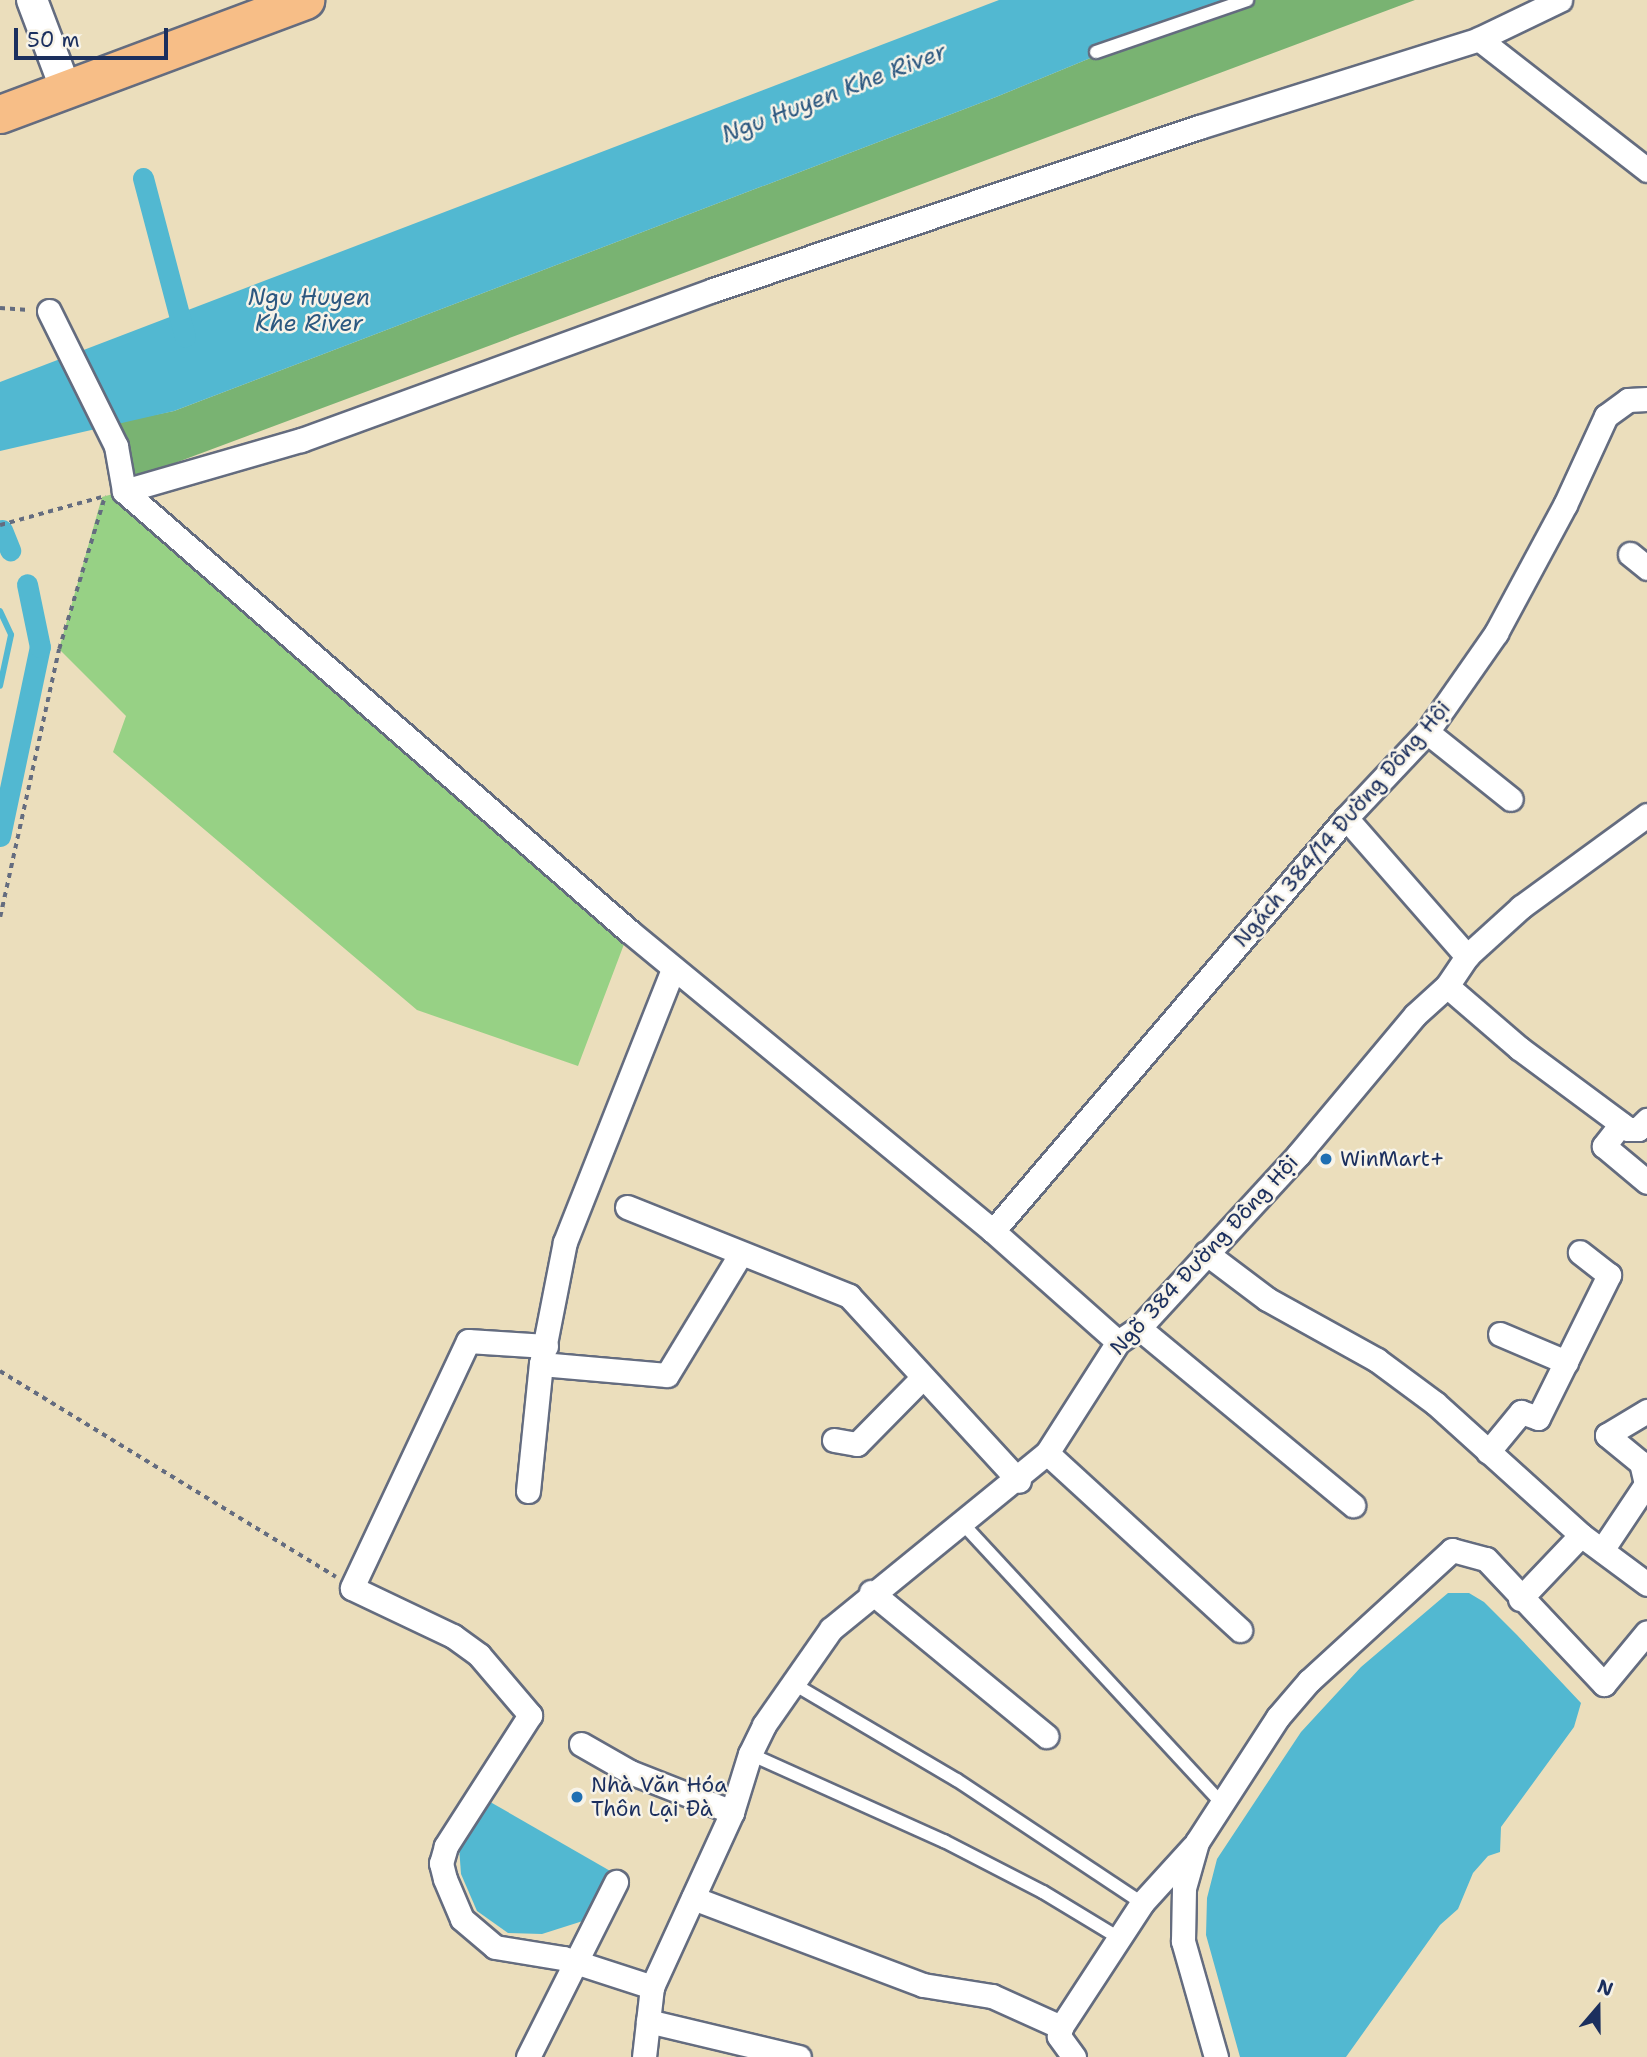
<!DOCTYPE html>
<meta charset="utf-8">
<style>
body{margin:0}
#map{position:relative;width:1647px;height:2057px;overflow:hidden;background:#ebdebc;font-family:"Shantell Sans",sans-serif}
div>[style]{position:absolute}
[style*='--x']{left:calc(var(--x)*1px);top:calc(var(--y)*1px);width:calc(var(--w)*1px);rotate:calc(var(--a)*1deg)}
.green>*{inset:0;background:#97d185}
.forest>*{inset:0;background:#79b372}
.water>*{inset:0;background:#52b8d1}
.stream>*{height:6px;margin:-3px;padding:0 3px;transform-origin:3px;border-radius:3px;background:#52b8d1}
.canal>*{height:21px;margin:-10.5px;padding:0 10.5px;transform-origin:10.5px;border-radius:10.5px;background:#52b8d1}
.path>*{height:3.5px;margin-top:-1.75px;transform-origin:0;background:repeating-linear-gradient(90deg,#646c7f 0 5px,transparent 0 10px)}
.roads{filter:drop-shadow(2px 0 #646c7f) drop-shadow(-2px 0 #646c7f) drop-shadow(0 2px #646c7f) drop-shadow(0 -2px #646c7f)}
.service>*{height:12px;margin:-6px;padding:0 6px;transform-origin:6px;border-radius:6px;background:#fff}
.minor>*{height:23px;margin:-11.5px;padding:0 11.5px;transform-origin:11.5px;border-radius:11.5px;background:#fff}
.tertiary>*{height:30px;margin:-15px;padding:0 15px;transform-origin:15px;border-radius:15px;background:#fff}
.primary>*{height:37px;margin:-18.5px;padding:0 18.5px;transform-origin:18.5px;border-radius:18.5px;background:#f7be87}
.dots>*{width:19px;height:19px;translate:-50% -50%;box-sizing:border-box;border:4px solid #f7f3e8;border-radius:50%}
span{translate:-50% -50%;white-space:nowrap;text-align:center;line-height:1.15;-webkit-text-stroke:5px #f7f3e8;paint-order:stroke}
.street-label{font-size:21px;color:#1b2f5e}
.poi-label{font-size:21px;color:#1b2f5e}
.left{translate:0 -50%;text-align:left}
.water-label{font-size:23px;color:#2c5880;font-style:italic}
.north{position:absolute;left:1563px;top:1973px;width:70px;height:70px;-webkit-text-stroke:5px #f7f3e8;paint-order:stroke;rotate:20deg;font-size:19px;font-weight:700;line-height:28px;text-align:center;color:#1b2f5e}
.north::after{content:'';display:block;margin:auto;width:24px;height:32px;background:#1b2f5e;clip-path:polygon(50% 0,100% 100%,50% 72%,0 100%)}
.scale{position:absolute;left:14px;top:28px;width:154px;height:32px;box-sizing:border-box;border:4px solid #1b2f5e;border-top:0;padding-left:9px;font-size:21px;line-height:24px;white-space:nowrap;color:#1b2f5e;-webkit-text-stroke:5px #f7f3e8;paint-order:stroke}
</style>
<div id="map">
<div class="green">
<div style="clip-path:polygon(124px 491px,629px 931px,578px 1066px,417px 1010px,113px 752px,126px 716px,59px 649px,102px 497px)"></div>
</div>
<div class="forest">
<div style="clip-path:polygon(1231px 0,1415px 0,132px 479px,119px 422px,174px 411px,996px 97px)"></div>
</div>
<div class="water">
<div style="clip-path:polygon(999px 0,1231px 0,996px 97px,174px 411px,0 451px,0 382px)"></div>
<div style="clip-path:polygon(1448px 1593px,1469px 1593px,1484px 1602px,1517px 1635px,1581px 1703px,1574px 1727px,1501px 1827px,1500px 1852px,1488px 1856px,1473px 1873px,1458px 1909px,1440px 1925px,1346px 2057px,1240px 2057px,1206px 1935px,1207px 1898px,1217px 1859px,1301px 1732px,1361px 1667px)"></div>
<div style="clip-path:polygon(485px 1799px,612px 1872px,586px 1920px,542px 1934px,508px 1933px,477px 1911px,461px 1874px,459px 1847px)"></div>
</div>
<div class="stream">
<div style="--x:0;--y:611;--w:26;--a:65"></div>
<div style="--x:11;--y:635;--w:52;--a:102.2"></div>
</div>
<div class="canal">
<div style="--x:143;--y:178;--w:164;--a:75.2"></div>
<div style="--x:2;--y:530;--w:22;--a:68"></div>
<div style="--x:0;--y:836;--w:193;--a:-78.1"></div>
<div style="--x:40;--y:647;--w:64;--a:-101.7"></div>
</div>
<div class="path">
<div style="--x:0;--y:308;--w:29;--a:4"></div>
<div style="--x:0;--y:525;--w:106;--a:-15.4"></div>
<div style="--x:0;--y:917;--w:274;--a:-77.6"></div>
<div style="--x:59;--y:649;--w:160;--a:-73.3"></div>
<div style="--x:0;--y:1371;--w:394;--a:31.5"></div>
</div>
<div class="roads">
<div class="service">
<div style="--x:1096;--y:52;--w:160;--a:-19"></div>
<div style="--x:964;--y:1525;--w:379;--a:47.2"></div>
<div style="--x:792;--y:1683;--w:191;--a:30.5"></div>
<div style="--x:957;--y:1780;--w:222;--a:33.6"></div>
<div style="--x:750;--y:1754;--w:213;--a:24.2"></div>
<div style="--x:944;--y:1841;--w:111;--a:27.3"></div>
<div style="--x:1043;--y:1892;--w:89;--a:31.2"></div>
</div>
<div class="minor">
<div style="--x:1479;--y:39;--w:213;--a:37.9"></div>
<div style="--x:49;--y:311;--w:151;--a:63.6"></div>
<div style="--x:116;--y:446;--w:46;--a:79.9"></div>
<div style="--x:124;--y:491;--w:670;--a:41.07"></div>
<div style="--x:629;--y:931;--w:472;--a:39.5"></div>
<div style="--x:993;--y:1231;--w:167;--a:41.6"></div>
<div style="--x:124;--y:491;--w:184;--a:-16.1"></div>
<div style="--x:301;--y:440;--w:438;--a:-20"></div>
<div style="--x:713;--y:290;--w:513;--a:-18.54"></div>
<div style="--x:1199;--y:127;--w:294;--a:-17.4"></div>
<div style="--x:1479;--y:39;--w:90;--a:-25.7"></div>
<div style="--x:1630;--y:554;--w:22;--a:39"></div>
<div style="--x:1427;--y:732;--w:107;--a:38.6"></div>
<div style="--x:1346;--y:818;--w:184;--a:48.8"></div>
<div style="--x:1447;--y:986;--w:95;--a:40.7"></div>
<div style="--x:1519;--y:1048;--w:136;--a:36.6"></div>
<div style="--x:1628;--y:1129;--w:10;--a:0"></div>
<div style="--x:1638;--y:1129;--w:13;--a:-45"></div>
<div style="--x:1621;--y:1124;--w:28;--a:128"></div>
<div style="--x:1604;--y:1146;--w:56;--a:39.9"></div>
<div style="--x:627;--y:1207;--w:239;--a:21.8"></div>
<div style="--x:849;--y:1296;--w:251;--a:47.4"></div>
<div style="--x:993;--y:1231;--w:543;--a:-49.48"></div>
<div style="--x:1346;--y:818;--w:118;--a:-46.7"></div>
<div style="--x:1427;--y:732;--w:121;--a:-55.1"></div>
<div style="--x:1496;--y:633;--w:145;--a:-61.7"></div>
<div style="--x:1565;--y:505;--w:98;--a:-65.3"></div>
<div style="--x:1606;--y:416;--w:27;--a:-36"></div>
<div style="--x:1628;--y:400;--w:19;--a:-3"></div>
<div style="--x:1206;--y:1253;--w:76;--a:37"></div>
<div style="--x:1267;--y:1299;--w:126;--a:29"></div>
<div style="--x:1377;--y:1360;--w:72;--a:36.6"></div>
<div style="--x:1435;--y:1403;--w:197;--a:42.1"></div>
<div style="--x:1581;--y:1535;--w:82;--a:36.6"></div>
<div style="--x:1139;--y:1328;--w:278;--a:39.6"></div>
<div style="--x:1500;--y:1334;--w:72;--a:23"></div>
<div style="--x:546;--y:1346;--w:78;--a:-176.3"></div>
<div style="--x:468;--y:1341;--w:273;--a:115.2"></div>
<div style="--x:352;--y:1588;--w:112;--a:25.4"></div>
<div style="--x:453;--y:1636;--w:32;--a:36"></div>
<div style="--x:479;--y:1655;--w:79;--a:49.6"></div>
<div style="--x:530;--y:1715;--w:156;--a:122.7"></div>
<div style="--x:446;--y:1846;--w:18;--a:106"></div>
<div style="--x:441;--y:1863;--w:16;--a:76"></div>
<div style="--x:445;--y:1879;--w:43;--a:67"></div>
<div style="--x:462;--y:1919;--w:43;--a:40.3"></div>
<div style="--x:495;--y:1947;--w:69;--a:9.2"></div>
<div style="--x:563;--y:1958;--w:94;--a:18"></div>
<div style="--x:541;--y:1364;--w:126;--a:5"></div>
<div style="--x:667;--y:1375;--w:140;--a:-58.7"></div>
<div style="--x:834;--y:1440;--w:23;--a:10"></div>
<div style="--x:857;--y:1444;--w:93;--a:-45.4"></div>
<div style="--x:1488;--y:1452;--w:52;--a:-50.5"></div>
<div style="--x:1521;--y:1412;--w:18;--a:19"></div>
<div style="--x:1538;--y:1418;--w:160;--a:-63.6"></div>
<div style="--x:1609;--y:1275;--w:37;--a:-142"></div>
<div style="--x:1047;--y:1453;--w:262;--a:42.5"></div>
<div style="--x:528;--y:1491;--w:128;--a:-84.2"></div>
<div style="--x:541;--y:1364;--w:124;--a:-78.9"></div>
<div style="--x:565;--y:1242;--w:294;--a:-68.4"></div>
<div style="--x:1602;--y:1550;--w:79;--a:-56.3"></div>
<div style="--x:1646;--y:1484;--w:22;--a:-103"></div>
<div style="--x:1641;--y:1463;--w:44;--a:-140.5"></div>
<div style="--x:1607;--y:1435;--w:47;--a:-31"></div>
<div style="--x:871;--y:1592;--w:227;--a:39.4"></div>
<div style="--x:1520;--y:1599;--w:88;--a:-46.4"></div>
<div style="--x:581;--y:1744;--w:56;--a:29.7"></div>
<div style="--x:630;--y:1772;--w:110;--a:21.4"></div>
<div style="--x:693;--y:1898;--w:246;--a:20.7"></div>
<div style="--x:923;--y:1985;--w:70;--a:9.1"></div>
<div style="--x:992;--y:1996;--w:76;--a:24.2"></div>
<div style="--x:648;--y:2021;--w:155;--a:13.4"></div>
<div style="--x:528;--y:2057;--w:196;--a:-63.3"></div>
<div style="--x:644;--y:2057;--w:70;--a:-83.5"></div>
<div style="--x:652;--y:1987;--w:192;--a:-65.4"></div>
<div style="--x:732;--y:1812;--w:61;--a:-72.8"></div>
<div style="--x:750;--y:1754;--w:32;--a:-64"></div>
<div style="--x:764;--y:1725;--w:117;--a:-55.1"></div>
<div style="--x:831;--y:1629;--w:279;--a:-39.2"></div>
<div style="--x:1047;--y:1453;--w:132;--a:-57.4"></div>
<div style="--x:1118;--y:1342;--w:25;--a:-34"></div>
<div style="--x:1139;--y:1328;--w:235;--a:-47.4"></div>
<div style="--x:1298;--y:1155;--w:182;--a:-50.1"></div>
<div style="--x:1415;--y:1015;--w:43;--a:-42.2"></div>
<div style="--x:1447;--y:986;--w:36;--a:-56"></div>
<div style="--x:1467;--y:956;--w:73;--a:-42.2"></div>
<div style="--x:1521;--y:907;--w:156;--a:-36.1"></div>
<div style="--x:1074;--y:2057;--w:26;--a:-126"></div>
<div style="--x:1059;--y:2036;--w:9;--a:-77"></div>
<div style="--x:1061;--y:2027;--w:148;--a:-56.8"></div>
<div style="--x:1142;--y:1903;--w:76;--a:-47.7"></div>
<div style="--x:1216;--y:2057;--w:121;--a:-105.9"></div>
<div style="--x:1183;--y:1941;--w:53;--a:-88.9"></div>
<div style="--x:1184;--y:1888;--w:48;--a:-74.2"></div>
<div style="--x:1197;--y:1842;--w:149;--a:-57.1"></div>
<div style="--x:1278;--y:1717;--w:48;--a:-49.3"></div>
<div style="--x:1309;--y:1681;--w:194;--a:-42.5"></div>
<div style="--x:1452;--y:1550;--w:35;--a:15"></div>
<div style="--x:1486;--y:1559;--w:172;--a:46.7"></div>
<div style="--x:1604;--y:1684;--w:67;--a:-50.4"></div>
</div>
<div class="tertiary">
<div style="--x:32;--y:0;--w:96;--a:69.3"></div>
</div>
<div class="primary">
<div style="--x:0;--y:114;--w:326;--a:-20.5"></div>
</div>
</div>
<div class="dots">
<div style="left:1326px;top:1159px;background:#1f6fb2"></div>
<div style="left:577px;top:1797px;background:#1f6fb2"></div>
</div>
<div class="street-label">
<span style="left:1342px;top:824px;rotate:-49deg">Ngách 384/14 Đường Đông Hội</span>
<span style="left:1204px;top:1255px;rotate:-47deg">Ngõ 384 Đường Đông Hội</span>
</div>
<div class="poi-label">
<span class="left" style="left:1340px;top:1159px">WinMart+</span>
<span class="left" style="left:591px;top:1797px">Nhà Văn Hóa<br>Thôn Lại Đà</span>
</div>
<div class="water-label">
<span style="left:834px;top:93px;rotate:-21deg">Ngu Huyen Khe River</span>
<span style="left:309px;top:310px">Ngu Huyen<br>Khe River</span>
</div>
<div class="north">N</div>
<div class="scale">50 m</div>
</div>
